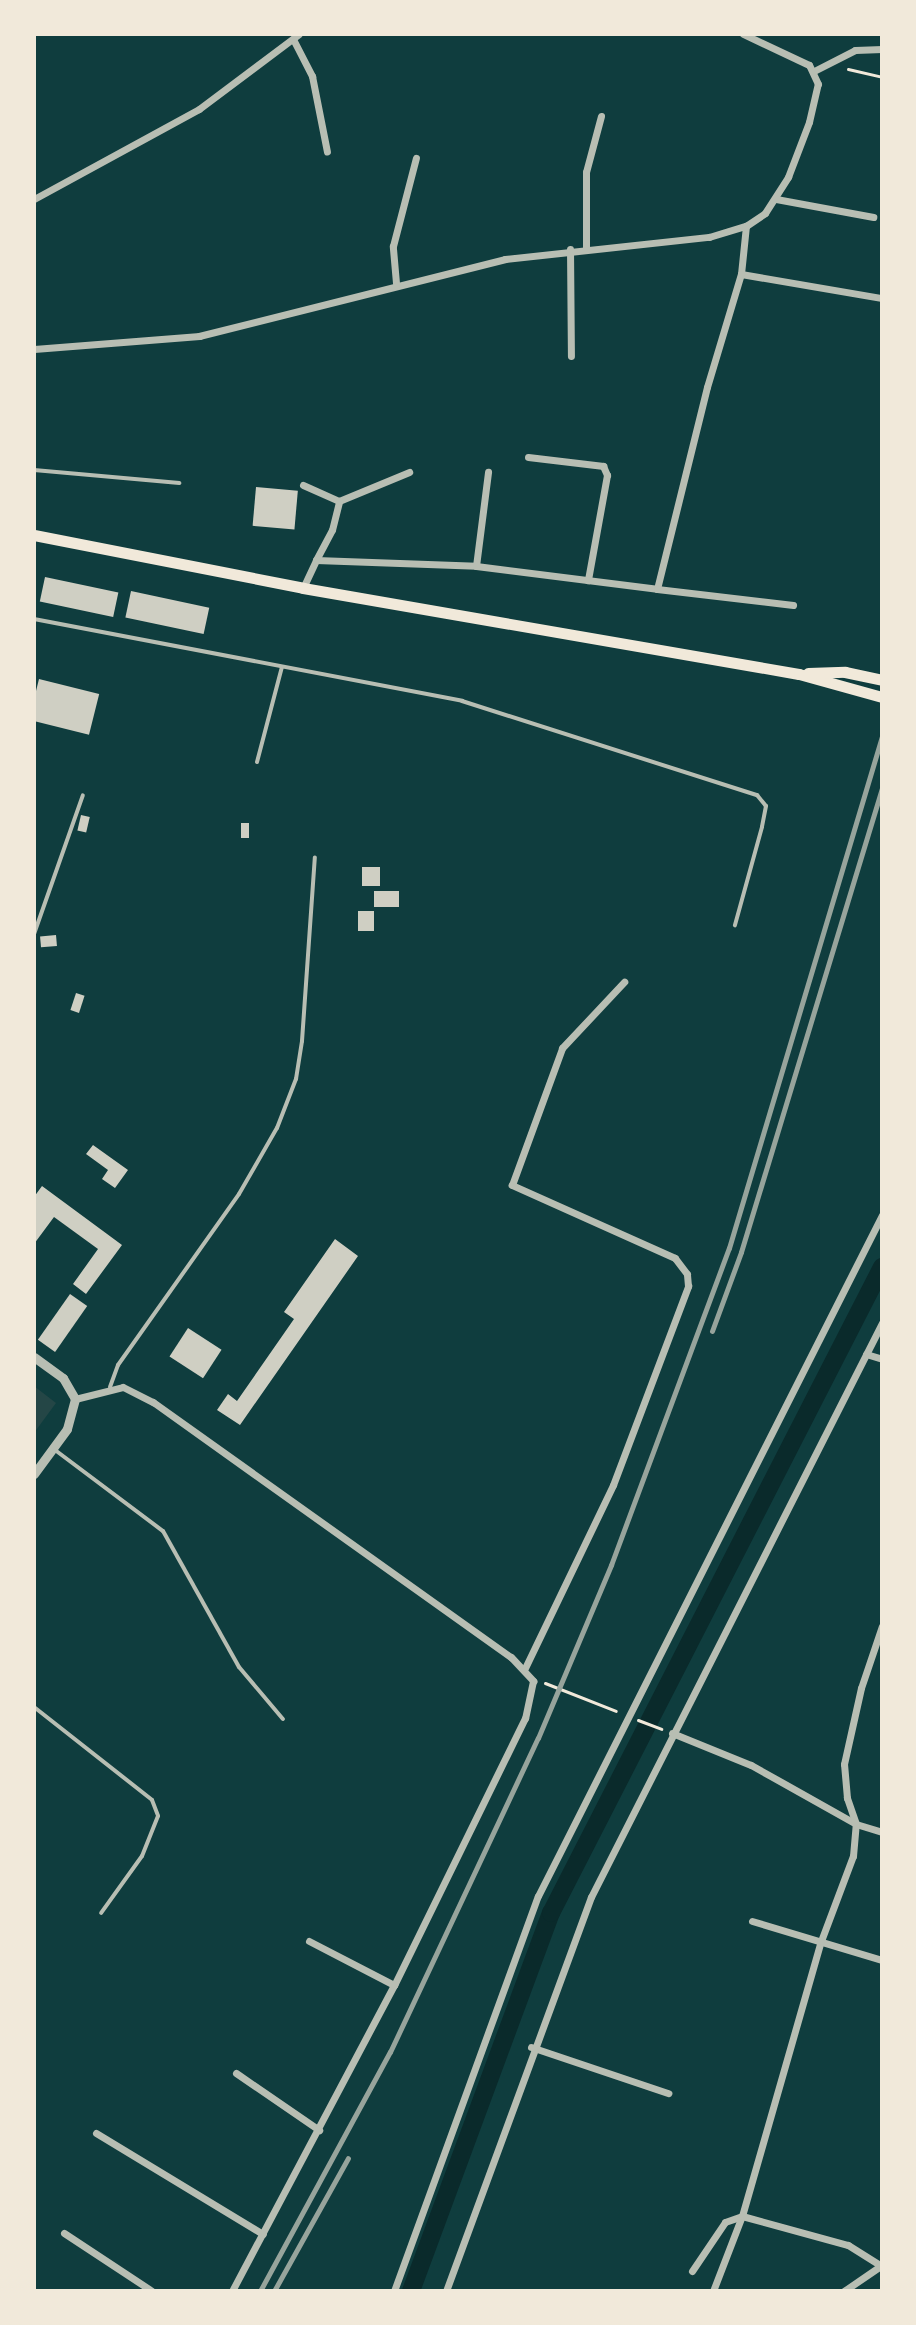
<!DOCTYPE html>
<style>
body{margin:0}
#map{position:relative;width:916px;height:2325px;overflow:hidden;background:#0f3d3e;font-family:"Crimson Pro",serif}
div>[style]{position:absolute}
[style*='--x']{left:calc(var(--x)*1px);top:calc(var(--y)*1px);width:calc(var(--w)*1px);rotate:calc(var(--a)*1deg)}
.green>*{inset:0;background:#244646}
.canal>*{height:18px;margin:-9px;padding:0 9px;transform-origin:9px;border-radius:9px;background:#0a2a2b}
.building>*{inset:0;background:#cfcfc3;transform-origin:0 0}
.path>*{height:3px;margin:-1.5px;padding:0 1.5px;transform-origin:1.5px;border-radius:1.5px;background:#f1e9da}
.service>*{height:4px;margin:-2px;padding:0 2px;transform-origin:2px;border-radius:2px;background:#b8beb3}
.minor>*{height:7px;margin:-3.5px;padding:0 3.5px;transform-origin:3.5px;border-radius:3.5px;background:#b8beb3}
.tertiary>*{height:9px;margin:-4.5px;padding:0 4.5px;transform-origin:4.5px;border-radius:4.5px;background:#b8beb3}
.primary>*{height:11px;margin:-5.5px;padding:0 5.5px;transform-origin:5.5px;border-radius:5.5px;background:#f1e9da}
.rail>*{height:5px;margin:-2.5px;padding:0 2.5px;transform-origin:2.5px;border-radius:2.5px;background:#97a49c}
span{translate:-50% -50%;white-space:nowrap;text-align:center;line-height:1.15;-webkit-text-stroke:7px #f1e9da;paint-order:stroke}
.frame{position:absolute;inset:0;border:36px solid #f1e9da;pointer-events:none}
</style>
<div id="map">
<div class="green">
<div style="clip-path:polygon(34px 1386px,56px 1403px,34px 1433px)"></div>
</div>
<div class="canal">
<div style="--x:411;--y:2291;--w:403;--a:-69.7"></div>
<div style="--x:551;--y:1913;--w:726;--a:-62.87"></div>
</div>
<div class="building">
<div style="left:256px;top:487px;width:42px;height:39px;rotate:5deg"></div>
<div style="left:45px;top:577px;width:75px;height:25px;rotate:12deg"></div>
<div style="left:131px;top:591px;width:80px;height:27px;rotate:12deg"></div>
<div style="left:39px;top:679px;width:62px;height:42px;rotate:14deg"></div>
<div style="left:81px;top:815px;width:9px;height:16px;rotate:13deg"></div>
<div style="left:241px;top:823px;width:8px;height:15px"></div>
<div style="left:362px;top:867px;width:18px;height:19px"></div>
<div style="left:374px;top:891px;width:25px;height:16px"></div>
<div style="left:358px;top:911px;width:16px;height:20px"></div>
<div style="left:56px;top:935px;width:11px;height:16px;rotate:85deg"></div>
<div style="left:76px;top:993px;width:9px;height:18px;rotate:18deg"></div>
<div style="clip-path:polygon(93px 1145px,128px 1170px,115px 1188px,102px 1179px,108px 1170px,86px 1154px)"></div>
<div style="clip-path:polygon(42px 1186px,122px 1245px,86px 1294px,73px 1284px,98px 1249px,54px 1217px,34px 1244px,34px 1197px)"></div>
<div style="clip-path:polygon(335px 1239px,358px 1256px,240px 1425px,217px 1410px,228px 1394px,237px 1401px,294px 1319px,284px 1312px)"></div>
<div style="left:70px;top:1294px;width:21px;height:56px;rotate:35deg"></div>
<div style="left:188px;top:1328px;width:40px;height:34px;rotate:33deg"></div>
</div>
<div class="path">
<div style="--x:848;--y:69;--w:35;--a:13"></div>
<div style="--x:545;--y:1683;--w:76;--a:21.5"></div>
<div style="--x:638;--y:1720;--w:25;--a:21"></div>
</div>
<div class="service">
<div style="--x:34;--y:470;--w:146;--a:5.1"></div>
<div style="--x:34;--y:619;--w:436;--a:10.8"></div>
<div style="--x:462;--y:701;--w:310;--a:17.7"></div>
<div style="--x:757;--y:795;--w:14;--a:51"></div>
<div style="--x:766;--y:806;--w:21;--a:101"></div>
<div style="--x:762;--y:827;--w:102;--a:105.4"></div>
<div style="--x:257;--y:762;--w:98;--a:-75.3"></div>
<div style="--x:34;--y:934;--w:147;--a:-70.6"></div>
<div style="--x:34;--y:1095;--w:20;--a:90"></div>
<div style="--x:110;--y:1387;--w:23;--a:-70"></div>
<div style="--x:118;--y:1365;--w:209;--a:-54.7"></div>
<div style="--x:239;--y:1194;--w:76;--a:-60.1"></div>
<div style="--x:277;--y:1128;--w:53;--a:-68.8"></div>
<div style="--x:296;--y:1079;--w:38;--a:-81"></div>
<div style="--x:302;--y:1041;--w:184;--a:-86"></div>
<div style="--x:55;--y:1450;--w:135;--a:36.9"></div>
<div style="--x:163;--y:1531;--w:156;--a:60.8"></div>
<div style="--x:239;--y:1667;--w:68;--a:49.8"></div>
<div style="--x:34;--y:1707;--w:150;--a:38.2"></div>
<div style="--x:152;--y:1800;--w:17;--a:69"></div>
<div style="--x:158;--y:1816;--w:43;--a:111.8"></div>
<div style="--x:142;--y:1856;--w:70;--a:125.7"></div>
</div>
<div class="minor">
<div style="--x:293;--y:39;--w:42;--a:62.8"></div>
<div style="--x:312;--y:76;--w:77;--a:78.8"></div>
<div style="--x:814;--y:71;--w:46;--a:-27.1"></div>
<div style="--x:855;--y:50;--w:27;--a:-2"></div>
<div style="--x:34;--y:199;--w:188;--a:-28.6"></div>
<div style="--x:199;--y:109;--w:125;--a:-36.9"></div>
<div style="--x:776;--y:199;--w:99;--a:10.5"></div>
<div style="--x:586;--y:248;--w:76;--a:-90"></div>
<div style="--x:586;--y:172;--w:58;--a:-75"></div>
<div style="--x:570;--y:249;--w:107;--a:89.5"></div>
<div style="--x:741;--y:274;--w:143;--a:9.7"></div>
<div style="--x:396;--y:283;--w:37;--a:-95"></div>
<div style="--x:393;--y:246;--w:91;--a:-75.4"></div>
<div style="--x:34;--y:349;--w:166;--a:-4.5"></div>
<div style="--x:199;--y:336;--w:316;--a:-14.1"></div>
<div style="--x:505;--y:259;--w:205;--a:-6.2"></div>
<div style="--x:709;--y:237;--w:39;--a:-17"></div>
<div style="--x:746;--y:226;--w:23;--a:-34"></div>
<div style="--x:765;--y:213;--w:43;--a:-57.4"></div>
<div style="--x:788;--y:177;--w:59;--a:-69.1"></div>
<div style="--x:809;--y:122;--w:39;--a:-77"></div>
<div style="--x:818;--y:84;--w:21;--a:-115"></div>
<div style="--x:809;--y:65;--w:73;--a:-154.8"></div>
<div style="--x:528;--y:457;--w:76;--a:6.8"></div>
<div style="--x:603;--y:466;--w:10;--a:66"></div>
<div style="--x:607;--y:475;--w:107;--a:100.3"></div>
<div style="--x:303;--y:485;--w:39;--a:24"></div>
<div style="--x:339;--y:501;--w:76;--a:-22.5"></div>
<div style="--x:316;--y:560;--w:34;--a:-62"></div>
<div style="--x:332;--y:530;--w:30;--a:-76"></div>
<div style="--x:476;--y:566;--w:95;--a:-82.7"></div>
<div style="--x:303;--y:588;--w:31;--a:-65"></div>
<div style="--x:316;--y:560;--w:160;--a:2.1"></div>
<div style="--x:476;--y:566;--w:182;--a:7.2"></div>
<div style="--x:657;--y:589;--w:208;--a:-76.1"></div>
<div style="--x:707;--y:387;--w:118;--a:-73.3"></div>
<div style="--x:741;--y:274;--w:48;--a:-84.1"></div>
<div style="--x:657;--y:589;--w:137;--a:6.7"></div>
<div style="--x:866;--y:1354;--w:17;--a:17"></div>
<div style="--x:75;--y:1399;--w:49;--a:-14"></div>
<div style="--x:123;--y:1387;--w:34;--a:27"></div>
<div style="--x:153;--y:1402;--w:440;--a:35.5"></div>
<div style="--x:511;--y:1657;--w:33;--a:47"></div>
<div style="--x:533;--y:1681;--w:38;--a:102"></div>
<div style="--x:525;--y:1718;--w:297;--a:116.1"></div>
<div style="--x:394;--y:1985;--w:346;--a:117.9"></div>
<div style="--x:525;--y:1668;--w:203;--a:-64.3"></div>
<div style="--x:613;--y:1485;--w:213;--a:-69.3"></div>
<div style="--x:688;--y:1286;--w:12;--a:-95"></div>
<div style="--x:687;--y:1274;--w:20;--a:-127"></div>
<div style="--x:675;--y:1258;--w:179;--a:-155.9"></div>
<div style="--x:512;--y:1185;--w:146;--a:-69.9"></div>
<div style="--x:562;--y:1048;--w:91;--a:-46.8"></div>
<div style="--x:672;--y:1733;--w:85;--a:22.1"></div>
<div style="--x:751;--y:1765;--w:120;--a:29.3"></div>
<div style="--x:856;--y:1824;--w:27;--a:17"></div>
<div style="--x:752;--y:1921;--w:136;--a:16.7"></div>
<div style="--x:309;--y:1941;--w:96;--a:27.4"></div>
<div style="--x:531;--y:2047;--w:145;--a:18.6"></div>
<div style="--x:236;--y:2073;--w:101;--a:34.5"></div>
<div style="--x:96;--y:2133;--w:195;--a:31.2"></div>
<div style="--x:64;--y:2233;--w:105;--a:33.4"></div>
<div style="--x:692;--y:2271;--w:59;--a:-56"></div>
<div style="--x:725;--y:2222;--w:18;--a:-19"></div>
<div style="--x:742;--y:2216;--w:110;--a:15.3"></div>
<div style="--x:848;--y:2245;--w:39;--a:32"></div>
<div style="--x:394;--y:2291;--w:420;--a:-70"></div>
<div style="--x:538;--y:1896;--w:763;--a:-63.2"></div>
<div style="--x:446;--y:2291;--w:420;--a:-69.8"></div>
<div style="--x:591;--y:1897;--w:644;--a:-63.12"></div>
<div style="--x:713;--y:2291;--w:80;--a:-68.9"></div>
<div style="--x:742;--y:2216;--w:286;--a:-74"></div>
<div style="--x:821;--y:1941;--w:91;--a:-69.4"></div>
<div style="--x:853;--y:1856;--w:32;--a:-85"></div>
<div style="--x:856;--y:1824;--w:28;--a:-109"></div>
<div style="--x:847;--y:1798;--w:34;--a:-95"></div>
<div style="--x:844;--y:1764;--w:78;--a:-77.4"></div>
<div style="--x:861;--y:1688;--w:65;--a:-71.3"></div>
<div style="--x:844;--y:2291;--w:46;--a:-34.4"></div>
</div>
<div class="tertiary">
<div style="--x:34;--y:1357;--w:36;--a:36"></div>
<div style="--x:63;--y:1378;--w:24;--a:60"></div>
<div style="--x:75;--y:1399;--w:31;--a:105"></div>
<div style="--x:67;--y:1429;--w:56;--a:126.3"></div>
</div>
<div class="primary">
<div style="--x:34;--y:535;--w:274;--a:11.1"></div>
<div style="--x:303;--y:588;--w:503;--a:9.84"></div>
<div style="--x:799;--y:674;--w:86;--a:15.5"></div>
<div style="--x:808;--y:673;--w:37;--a:-2"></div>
<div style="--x:845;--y:672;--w:38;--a:12"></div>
</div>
<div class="rail">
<div style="--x:712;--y:1331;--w:84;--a:-69.8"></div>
<div style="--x:741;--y:1252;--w:485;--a:-73.1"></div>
<div style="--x:260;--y:2291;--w:272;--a:-61.5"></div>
<div style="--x:390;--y:2052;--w:347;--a:-64.8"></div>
<div style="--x:538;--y:1738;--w:188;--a:-67.1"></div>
<div style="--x:611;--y:1565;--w:338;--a:-69.6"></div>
<div style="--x:729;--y:1248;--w:534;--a:-73.36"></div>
<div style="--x:274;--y:2291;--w:152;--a:-60.9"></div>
</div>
<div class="frame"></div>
</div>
